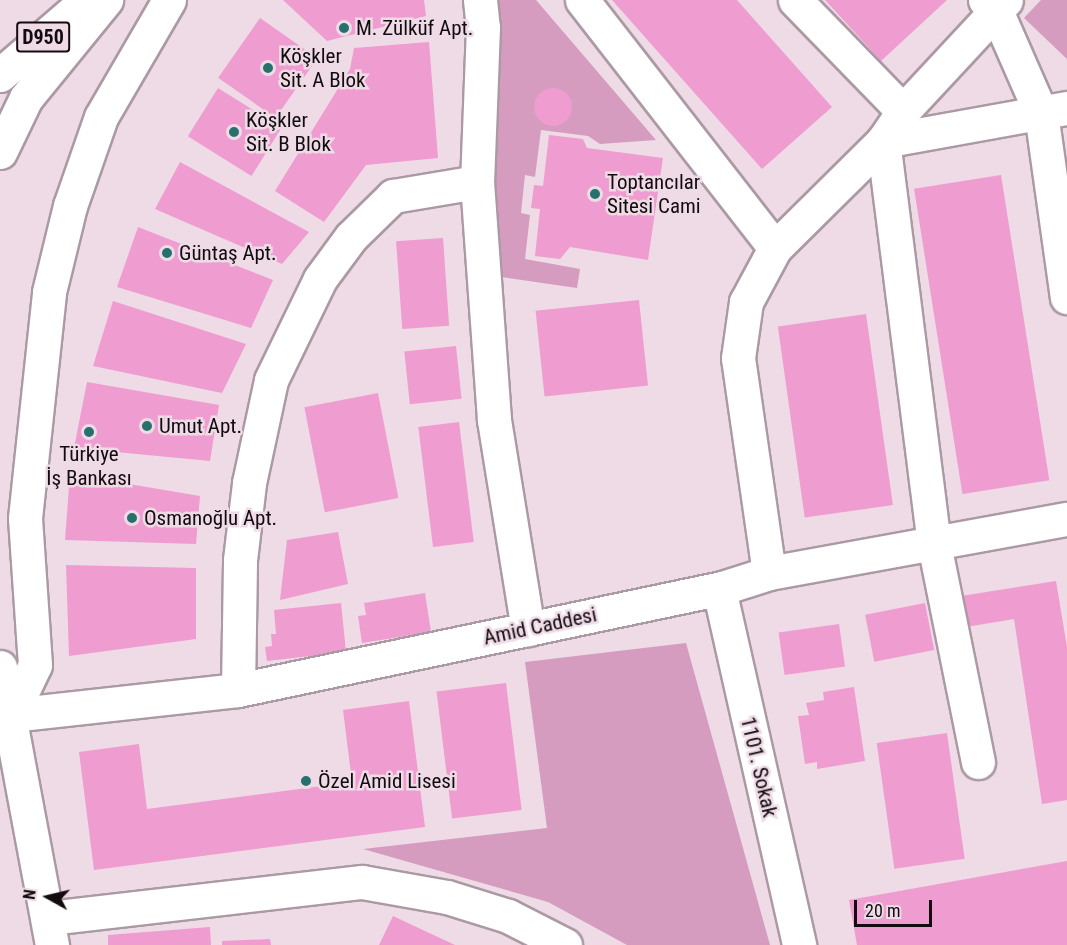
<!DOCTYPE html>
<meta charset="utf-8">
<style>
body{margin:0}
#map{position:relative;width:1067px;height:945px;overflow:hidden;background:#eedbe6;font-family:"Roboto Condensed",sans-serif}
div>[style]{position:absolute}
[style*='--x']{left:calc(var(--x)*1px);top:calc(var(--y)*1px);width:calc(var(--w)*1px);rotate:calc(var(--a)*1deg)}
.green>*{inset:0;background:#d59cbf}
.building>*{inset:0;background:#ef9cd1;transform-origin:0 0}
.round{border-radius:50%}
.roads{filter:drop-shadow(2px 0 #ab99a4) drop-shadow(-2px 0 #ab99a4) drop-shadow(0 2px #ab99a4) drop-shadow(0 -2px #ab99a4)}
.minor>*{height:33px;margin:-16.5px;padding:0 16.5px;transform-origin:16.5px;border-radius:16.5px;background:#fff}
.highway>*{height:33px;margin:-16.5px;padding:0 16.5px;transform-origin:16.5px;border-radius:16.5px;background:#fff}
.dots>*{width:16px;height:16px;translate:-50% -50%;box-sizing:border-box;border:3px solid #eedbe6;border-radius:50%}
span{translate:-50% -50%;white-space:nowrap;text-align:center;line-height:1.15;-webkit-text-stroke:5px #eedbe6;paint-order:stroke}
.shield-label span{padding:2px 4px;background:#eedbe6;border:2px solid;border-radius:4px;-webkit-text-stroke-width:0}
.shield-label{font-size:20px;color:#120b0f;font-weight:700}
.poi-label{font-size:21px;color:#120b0f}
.left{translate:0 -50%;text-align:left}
.street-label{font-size:21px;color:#120b0f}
.north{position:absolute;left:18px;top:867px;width:60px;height:60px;-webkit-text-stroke:4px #eedbe6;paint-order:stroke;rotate:278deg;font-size:16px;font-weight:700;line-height:24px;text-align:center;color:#120b0f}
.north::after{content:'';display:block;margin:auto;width:21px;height:27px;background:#120b0f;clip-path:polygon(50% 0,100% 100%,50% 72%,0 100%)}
.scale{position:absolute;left:854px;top:900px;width:78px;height:27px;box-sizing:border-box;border:3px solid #120b0f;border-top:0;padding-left:8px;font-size:18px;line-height:21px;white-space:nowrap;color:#120b0f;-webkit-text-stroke:4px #eedbe6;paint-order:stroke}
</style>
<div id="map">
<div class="green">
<div style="clip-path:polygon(492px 0,536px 0,656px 140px,600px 144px,588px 136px,541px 130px,535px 177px,525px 175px,521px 213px,530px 215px,525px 259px,580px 269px,577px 288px,494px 276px)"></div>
<div style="clip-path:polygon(1041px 0,1067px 0,1067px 59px,1024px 18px)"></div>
<div style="clip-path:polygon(686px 643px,770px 945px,627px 945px,548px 902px,363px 849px,547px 828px,525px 662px)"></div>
</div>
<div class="building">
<div style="clip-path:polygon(283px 0,424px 0,426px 16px,327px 41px)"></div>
<div style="clip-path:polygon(612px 0,737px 0,832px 107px,762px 169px)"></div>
<div style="clip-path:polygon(825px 0,947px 0,881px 61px)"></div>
<div style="left:260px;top:18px;width:70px;height:73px;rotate:35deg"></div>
<div style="clip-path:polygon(429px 42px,438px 158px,366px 165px,324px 222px,275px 191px,350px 69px,354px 48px)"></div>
<div class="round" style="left:534px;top:88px;width:38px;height:38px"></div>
<div style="left:218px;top:88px;width:75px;height:57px;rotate:32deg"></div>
<div style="clip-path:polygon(549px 135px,583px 139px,587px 148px,663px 158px,648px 260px,570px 247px,560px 259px,535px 256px,540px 209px,531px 208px,534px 185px,543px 186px)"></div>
<div style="clip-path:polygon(180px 162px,309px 232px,282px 264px,155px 209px)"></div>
<div style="left:1001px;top:175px;width:309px;height:88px;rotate:81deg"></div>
<div style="clip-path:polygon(138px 227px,273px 280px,251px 328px,117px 287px)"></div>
<div style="left:443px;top:238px;width:88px;height:47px;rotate:86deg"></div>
<div style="left:639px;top:300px;width:86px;height:104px;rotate:84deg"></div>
<div style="clip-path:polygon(113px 301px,246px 344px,222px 393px,93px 366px)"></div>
<div style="left:866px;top:314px;width:193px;height:89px;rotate:82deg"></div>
<div style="left:456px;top:346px;width:53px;height:52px;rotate:84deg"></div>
<div style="clip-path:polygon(87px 382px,219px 405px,210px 461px,74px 448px)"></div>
<div style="left:378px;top:393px;width:107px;height:75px;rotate:79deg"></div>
<div style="left:459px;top:422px;width:121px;height:41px;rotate:83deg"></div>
<div style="clip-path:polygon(70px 474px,200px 496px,196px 544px,65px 540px)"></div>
<div style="clip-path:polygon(338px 532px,348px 584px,280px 600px,287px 540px)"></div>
<div style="clip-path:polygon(66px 565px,196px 568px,196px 639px,69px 656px)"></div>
<div style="clip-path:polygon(1056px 581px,1067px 647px,1067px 800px,1042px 804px,1014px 619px,966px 627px,961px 596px)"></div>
<div style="clip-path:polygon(425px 593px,431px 632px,362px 643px,358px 616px,366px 615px,364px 603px)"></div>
<div style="clip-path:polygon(341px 603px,346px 652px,267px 661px,265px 647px,272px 646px,271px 634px,276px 634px,274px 610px)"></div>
<div style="left:925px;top:603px;width:48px;height:61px;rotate:79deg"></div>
<div style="left:839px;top:624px;width:43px;height:61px;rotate:82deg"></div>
<div style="left:506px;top:683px;width:128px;height:70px;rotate:83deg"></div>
<div style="clip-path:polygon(854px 687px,865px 761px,817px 769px,817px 762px,805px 764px,798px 716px,809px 715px,806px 703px,824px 700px,823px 692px)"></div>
<div style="clip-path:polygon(409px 701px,425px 827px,94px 870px,79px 752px,139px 744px,147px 809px,352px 782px,343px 710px)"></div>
<div style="left:947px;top:733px;width:127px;height:71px;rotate:82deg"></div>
<div style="clip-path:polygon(1067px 861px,1067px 945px,857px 945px,849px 900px)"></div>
<div style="clip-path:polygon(393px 916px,455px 945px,379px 945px)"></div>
<div style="clip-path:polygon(210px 927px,211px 945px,108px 945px,108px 935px)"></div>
<div style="clip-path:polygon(270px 939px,271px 945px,222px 945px,222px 941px)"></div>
</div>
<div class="roads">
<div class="minor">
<div style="--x:480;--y:0;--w:27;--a:84"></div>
<div style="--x:483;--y:27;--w:155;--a:92.2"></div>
<div style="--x:477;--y:182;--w:239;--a:85.9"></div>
<div style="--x:494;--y:420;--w:212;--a:80.8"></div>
<div style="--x:582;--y:0;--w:314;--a:52.1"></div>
<div style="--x:795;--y:0;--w:155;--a:45.8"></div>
<div style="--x:985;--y:0;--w:18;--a:47"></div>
<div style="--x:997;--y:13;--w:109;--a:66.3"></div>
<div style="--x:1041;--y:113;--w:186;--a:82"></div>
<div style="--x:769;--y:573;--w:217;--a:-98.2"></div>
<div style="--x:738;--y:358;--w:57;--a:-81.9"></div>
<div style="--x:746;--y:302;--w:61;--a:-61.8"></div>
<div style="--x:775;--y:248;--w:152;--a:-44.7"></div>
<div style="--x:883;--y:141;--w:36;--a:-56"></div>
<div style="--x:903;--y:111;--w:151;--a:-47.1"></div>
<div style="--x:719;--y:589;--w:365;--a:77.3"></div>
<div style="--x:238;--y:690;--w:130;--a:-89.1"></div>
<div style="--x:240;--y:560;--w:78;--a:-83.3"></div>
<div style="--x:249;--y:483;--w:105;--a:-77.9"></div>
<div style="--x:271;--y:380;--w:112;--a:-64.1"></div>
<div style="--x:320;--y:279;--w:52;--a:-53.6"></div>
<div style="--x:351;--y:237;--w:59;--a:-44.3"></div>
<div style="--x:393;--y:196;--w:85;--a:-9.5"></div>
<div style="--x:11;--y:715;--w:228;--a:-6.3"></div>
<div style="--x:238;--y:690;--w:491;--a:-11.9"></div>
<div style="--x:719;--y:589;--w:52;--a:-17.7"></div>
<div style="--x:769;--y:573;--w:303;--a:-10.3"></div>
<div style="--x:11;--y:715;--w:55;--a:-64.4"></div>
<div style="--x:35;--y:665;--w:147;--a:-93.9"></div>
<div style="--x:25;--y:518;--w:227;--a:-83.9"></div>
<div style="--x:49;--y:292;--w:89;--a:-76.3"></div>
<div style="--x:70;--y:206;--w:94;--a:-70.8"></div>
<div style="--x:101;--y:117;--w:135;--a:-59.8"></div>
<div style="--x:978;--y:762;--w:222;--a:-101.4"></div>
<div style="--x:934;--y:544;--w:406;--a:-97.2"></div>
<div style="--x:883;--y:141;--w:187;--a:-10.2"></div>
<div style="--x:49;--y:918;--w:315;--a:-6.6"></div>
<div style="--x:362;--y:882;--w:86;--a:10"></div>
<div style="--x:447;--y:897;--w:64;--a:17.3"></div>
<div style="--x:508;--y:916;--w:64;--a:27"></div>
</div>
<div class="highway">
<div style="--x:0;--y:75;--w:115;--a:-40.8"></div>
<div style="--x:0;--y:152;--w:60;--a:-64.3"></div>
<div style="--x:26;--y:98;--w:127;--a:-50.8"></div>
<div style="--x:0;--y:667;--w:283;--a:79.4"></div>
</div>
</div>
<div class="dots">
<div style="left:344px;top:28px;background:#26706d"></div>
<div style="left:268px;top:68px;background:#26706d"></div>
<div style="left:234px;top:132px;background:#26706d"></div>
<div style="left:595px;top:194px;background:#26706d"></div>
<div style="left:167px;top:253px;background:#26706d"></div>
<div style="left:147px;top:426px;background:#26706d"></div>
<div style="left:89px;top:432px;background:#26706d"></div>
<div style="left:132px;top:518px;background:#26706d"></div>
<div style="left:306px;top:781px;background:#26706d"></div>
</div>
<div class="shield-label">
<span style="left:43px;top:37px">D950</span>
</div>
<div class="poi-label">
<span class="left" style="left:356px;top:28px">M. Zülküf Apt.</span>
<span class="left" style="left:280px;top:68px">Köşkler<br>Sit. A Blok</span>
<span class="left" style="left:246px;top:132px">Köşkler<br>Sit. B Blok</span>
<span class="left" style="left:607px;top:194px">Toptancılar<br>Sitesi Cami</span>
<span class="left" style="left:179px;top:253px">Güntaş Apt.</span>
<span class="left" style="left:159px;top:426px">Umut Apt.</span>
<span style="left:89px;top:466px">Türkiye<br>İş Bankası</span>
<span class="left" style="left:144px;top:518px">Osmanoğlu Apt.</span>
<span class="left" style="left:318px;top:781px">Özel Amid Lisesi</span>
</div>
<div class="street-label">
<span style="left:540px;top:626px;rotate:-12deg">Amid Caddesi</span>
<span style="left:759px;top:767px;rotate:77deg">1101. Sokak</span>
</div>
<div class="north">N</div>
<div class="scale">20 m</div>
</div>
